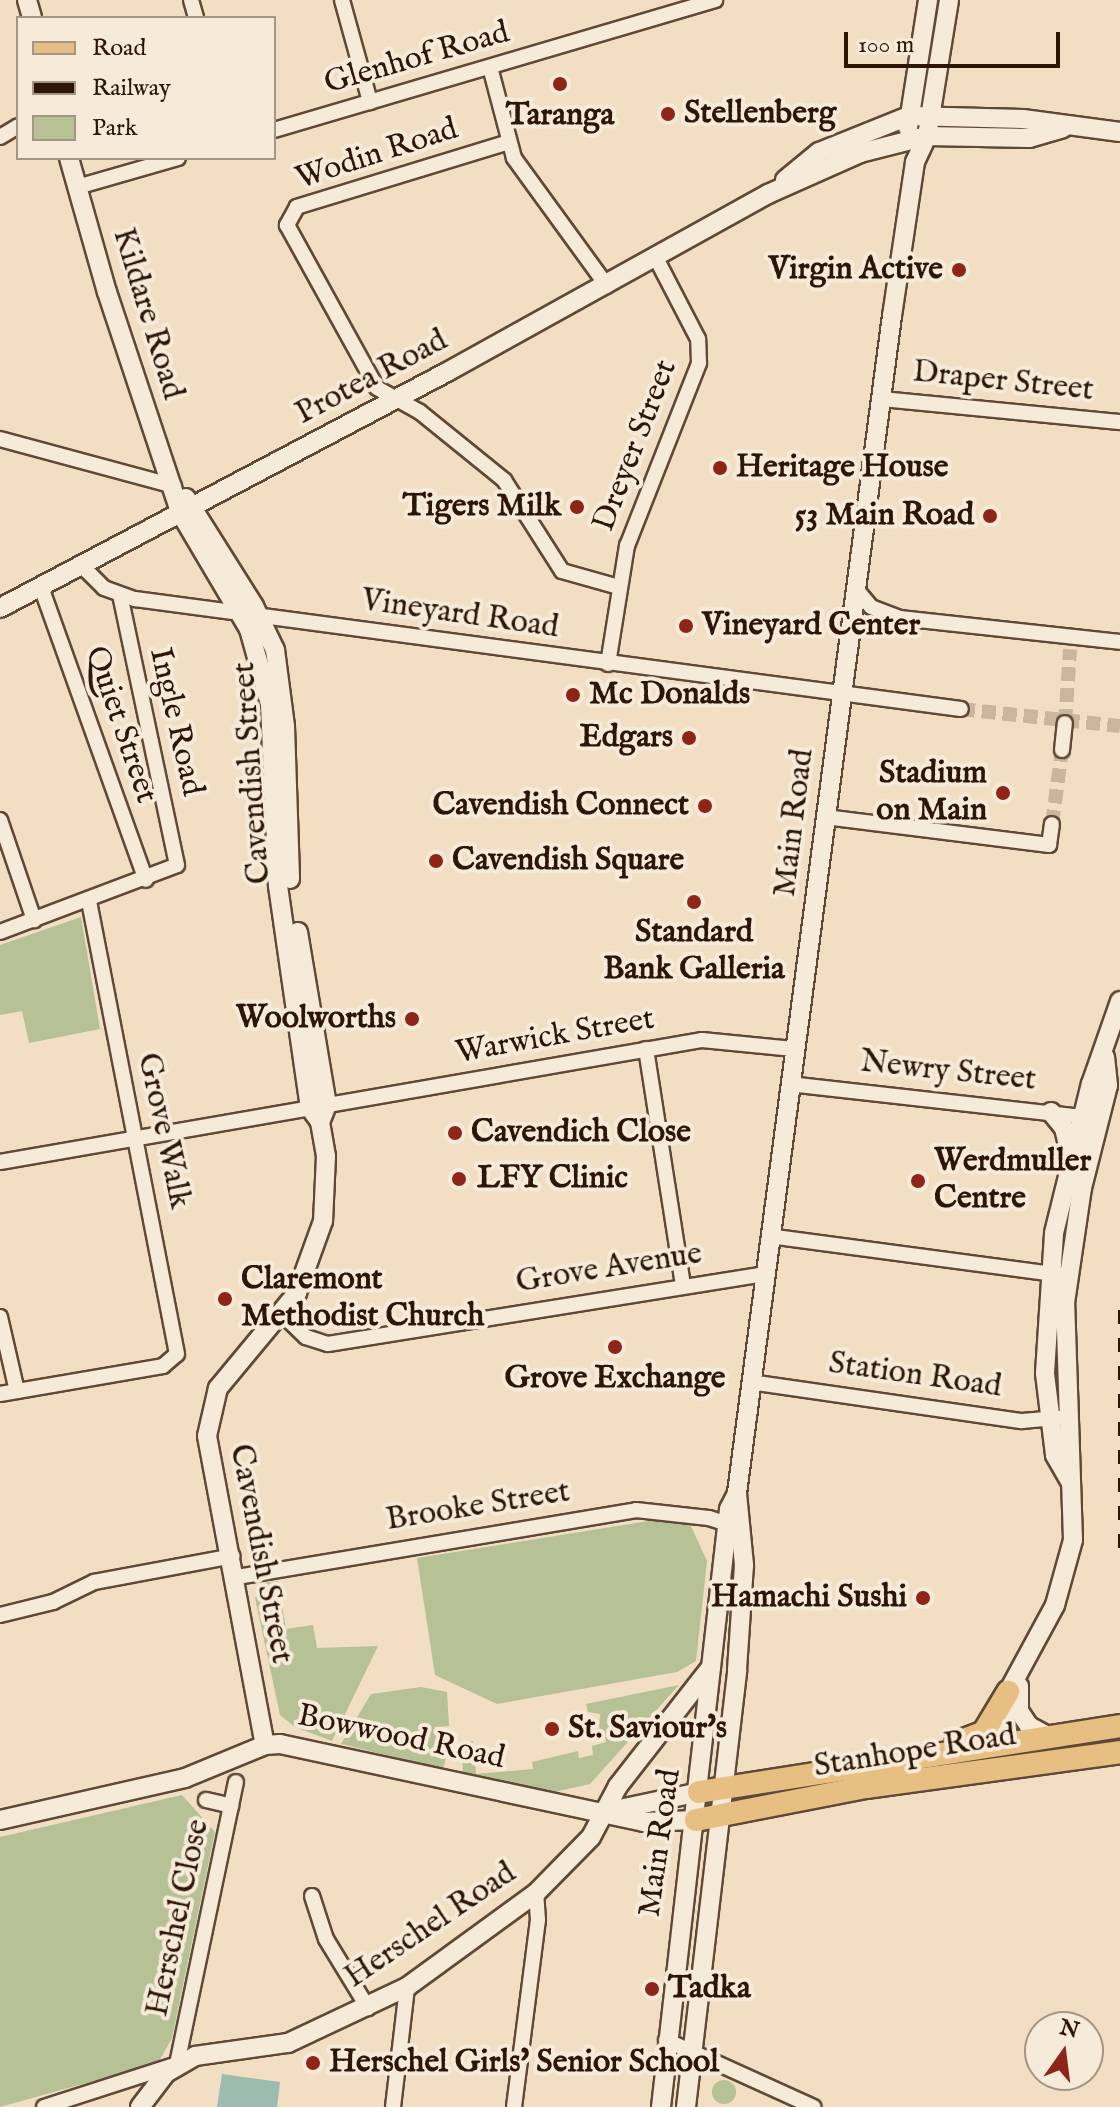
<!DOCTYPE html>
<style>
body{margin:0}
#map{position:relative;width:1120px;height:2107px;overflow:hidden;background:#f1dec3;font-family:"IM FELL English",serif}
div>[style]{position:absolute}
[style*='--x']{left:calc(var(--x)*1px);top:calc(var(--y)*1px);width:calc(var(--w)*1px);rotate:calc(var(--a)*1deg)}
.green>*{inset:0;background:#b6c296}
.round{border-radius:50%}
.water>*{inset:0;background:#9bbcaf}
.street-tunnel>*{height:14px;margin-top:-7px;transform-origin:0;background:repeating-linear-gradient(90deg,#cab69d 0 14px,transparent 0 21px)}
.roads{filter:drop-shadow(2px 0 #5f4836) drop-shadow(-2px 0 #5f4836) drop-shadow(0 2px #5f4836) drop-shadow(0 -2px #5f4836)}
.street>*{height:14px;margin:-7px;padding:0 7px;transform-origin:7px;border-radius:7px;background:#f6ead8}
.secondary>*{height:18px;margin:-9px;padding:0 9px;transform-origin:9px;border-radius:9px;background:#f6ead8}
.primary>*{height:22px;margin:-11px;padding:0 11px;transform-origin:11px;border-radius:11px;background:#e8bf82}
.rail>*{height:4px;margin-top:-2px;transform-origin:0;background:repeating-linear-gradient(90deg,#2e1607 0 14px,transparent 0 28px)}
.dots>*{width:22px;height:22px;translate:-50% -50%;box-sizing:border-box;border:4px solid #f6ead8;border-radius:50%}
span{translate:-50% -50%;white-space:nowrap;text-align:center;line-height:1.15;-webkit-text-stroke:8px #f6ead8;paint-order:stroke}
.street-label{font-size:32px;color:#2e1607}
.poi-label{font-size:32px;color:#2e1607;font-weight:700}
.left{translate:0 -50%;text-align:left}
.right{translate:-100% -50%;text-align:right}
.legend{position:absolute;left:16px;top:16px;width:260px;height:144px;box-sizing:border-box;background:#f6ead8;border:2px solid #a69584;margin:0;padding:10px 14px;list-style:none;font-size:24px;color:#2e1607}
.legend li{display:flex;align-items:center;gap:16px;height:40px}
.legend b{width:40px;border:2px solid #a69584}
.north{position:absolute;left:1024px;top:2011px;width:80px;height:80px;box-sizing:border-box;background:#f6ead8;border:2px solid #a69584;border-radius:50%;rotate:14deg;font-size:22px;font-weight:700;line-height:32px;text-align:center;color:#2e1607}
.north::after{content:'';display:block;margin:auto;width:28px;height:36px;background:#8f2418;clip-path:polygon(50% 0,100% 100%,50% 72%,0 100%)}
.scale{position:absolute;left:844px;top:32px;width:216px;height:36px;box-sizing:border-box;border:4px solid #2e1607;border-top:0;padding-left:10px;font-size:24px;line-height:28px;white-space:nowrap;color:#2e1607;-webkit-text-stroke:6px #f6ead8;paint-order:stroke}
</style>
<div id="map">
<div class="green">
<div style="clip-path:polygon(81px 917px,100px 1029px,29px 1043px,22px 1011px,0 1015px,0 945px)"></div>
<div style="clip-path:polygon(655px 1520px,690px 1524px,707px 1561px,696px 1661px,677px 1672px,497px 1704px,435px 1675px,417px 1558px)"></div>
<div style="clip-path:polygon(278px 1581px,286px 1629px,313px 1625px,317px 1648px,378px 1646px,332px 1741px,295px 1727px,280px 1715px,255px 1598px,265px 1583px)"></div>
<div style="clip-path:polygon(679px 1685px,590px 1784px,550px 1793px,463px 1774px,461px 1742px,473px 1741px,476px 1774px,533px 1769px,532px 1762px,578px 1751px,579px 1758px,593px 1755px,592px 1746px,606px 1742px,604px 1733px,599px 1733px,600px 1714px,588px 1712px,586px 1704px)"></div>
<div style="clip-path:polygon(421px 1687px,447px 1692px,449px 1726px,435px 1727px,438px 1758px,446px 1758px,443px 1769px,341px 1744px,371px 1694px)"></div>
<div style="clip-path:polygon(182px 1795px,215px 1832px,172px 2038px,158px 2063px,0 2107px,0 1837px)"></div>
<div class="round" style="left:712px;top:2080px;width:24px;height:24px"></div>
</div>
<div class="water">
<div style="clip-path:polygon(222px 2074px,280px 2082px,277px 2107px,217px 2107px)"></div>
</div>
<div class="street-tunnel">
<div style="--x:961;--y:709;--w:160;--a:6.1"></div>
<div style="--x:1065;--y:723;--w:74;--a:-86.1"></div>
<div style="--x:1052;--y:824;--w:75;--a:-82.3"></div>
</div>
<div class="roads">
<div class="street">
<div style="--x:191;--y:0;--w:19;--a:74"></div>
<div style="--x:342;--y:0;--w:106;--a:74.6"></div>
<div style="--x:490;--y:67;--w:94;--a:75.2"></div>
<div style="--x:514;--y:158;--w:158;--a:54"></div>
<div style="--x:274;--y:130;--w:460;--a:-16.4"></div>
<div style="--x:0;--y:137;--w:21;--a:-31"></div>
<div style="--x:509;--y:142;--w:222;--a:163"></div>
<div style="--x:297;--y:207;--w:21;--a:119"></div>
<div style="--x:287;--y:225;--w:186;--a:61.1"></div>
<div style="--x:377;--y:388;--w:49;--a:29.2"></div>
<div style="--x:420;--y:412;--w:108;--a:39"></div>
<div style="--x:504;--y:480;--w:108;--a:57.5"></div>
<div style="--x:562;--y:571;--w:59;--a:15.7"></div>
<div style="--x:77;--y:187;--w:105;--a:-16"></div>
<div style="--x:881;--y:399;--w:240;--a:5.5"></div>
<div style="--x:0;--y:439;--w:180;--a:15.1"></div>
<div style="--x:82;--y:566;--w:31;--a:45"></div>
<div style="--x:104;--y:588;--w:33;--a:20"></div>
<div style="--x:135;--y:599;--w:833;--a:7.59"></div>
<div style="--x:41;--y:587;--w:311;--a:70.3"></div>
<div style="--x:856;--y:589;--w:23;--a:50"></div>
<div style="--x:871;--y:607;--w:31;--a:21"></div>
<div style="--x:900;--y:618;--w:221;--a:6.2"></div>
<div style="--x:608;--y:664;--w:120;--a:-80.9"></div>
<div style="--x:627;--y:546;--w:197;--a:-68.5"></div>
<div style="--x:699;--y:363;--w:24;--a:-92"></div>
<div style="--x:698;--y:339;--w:91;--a:-117.4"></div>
<div style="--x:1062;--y:750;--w:27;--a:-84"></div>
<div style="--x:825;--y:817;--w:226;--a:7.1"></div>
<div style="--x:1049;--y:845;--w:21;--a:-82"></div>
<div style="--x:0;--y:820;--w:106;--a:71.2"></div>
<div style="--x:0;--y:932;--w:189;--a:-20.7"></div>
<div style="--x:177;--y:865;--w:276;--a:-101.9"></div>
<div style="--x:646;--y:1049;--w:239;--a:81.1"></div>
<div style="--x:789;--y:1084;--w:304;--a:6.4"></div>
<div style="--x:0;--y:1162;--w:713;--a:-9.86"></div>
<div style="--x:702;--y:1040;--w:92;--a:5.6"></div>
<div style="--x:769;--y:1236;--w:296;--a:7.6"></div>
<div style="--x:283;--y:1315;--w:32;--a:44"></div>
<div style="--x:306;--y:1337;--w:23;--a:18"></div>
<div style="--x:328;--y:1344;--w:442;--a:-9.1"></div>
<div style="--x:0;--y:1317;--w:76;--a:77.1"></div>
<div style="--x:750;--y:1382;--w:275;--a:8.2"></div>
<div style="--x:1022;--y:1421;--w:36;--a:-5"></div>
<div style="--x:0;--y:1394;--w:165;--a:-9.7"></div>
<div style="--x:163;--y:1366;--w:18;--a:-41"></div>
<div style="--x:177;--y:1354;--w:462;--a:-101"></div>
<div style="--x:237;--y:1577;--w:405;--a:-9.5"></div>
<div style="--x:636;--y:1510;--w:73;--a:6.3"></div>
<div style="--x:709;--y:1518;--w:29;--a:18"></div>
<div style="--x:0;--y:1615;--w:55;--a:-13.8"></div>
<div style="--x:53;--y:1602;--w:46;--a:-26"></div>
<div style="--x:94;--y:1582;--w:141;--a:-10.6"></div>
<div style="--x:206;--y:1800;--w:26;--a:13"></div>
<div style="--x:312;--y:1896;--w:45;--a:72"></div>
<div style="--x:326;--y:1939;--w:81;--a:58.7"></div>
<div style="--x:666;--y:2040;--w:162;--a:24.4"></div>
<div style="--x:44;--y:2107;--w:140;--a:-17.9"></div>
<div style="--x:177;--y:2064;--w:288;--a:-78.2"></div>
<div style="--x:393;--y:2107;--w:121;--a:-83.3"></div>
<div style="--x:514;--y:2107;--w:189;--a:-82.7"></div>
<div style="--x:538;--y:1920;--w:27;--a:-94"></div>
</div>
<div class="secondary">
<div style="--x:27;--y:0;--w:19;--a:74"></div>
<div style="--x:908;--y:128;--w:130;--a:-81.1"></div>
<div style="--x:69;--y:158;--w:139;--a:74.2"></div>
<div style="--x:107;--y:292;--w:234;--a:71.6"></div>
<div style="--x:181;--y:514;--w:134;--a:59.4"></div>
<div style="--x:249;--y:629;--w:78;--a:74.4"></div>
<div style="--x:270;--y:704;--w:182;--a:87.5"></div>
<div style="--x:278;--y:886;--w:224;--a:81.8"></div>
<div style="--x:310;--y:1108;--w:17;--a:54"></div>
<div style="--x:320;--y:1122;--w:35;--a:80"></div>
<div style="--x:326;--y:1156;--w:65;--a:92.6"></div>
<div style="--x:323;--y:1221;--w:77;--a:109.9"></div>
<div style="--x:297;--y:1293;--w:124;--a:129.7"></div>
<div style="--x:218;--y:1388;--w:49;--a:102.9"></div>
<div style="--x:207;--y:1436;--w:314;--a:79.4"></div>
<div style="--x:785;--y:180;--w:44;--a:-39.5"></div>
<div style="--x:819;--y:152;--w:97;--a:-21.8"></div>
<div style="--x:909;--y:116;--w:114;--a:1.5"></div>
<div style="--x:1023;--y:119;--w:98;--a:7.6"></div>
<div style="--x:186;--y:498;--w:128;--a:57.8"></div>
<div style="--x:254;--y:606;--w:49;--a:64.5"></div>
<div style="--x:275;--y:650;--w:77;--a:82.5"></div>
<div style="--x:285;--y:726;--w:153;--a:88.1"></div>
<div style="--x:0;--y:608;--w:505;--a:-27.83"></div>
<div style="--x:447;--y:372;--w:367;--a:-29"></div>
<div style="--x:768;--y:194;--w:101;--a:-24"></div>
<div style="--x:860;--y:153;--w:69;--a:-14.2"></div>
<div style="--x:927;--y:136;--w:102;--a:1.1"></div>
<div style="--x:1029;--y:138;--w:35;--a:-16"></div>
<div style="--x:298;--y:932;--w:175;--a:80.5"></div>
<div style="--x:327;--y:1105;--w:18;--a:112"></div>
<div style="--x:1051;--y:1112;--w:21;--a:51"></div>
<div style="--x:1064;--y:1128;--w:28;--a:77"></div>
<div style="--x:1071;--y:1483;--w:32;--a:-120"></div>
<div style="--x:1055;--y:1455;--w:83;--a:-97"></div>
<div style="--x:1045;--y:1373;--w:140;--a:-86.3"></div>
<div style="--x:1054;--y:1233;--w:154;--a:-76.1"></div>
<div style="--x:1091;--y:1084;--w:88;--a:-70.7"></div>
<div style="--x:1019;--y:1686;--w:25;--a:90"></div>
<div style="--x:1019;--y:1711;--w:18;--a:56"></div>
<div style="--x:1029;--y:1726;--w:21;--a:28"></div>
<div style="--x:1010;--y:1743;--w:25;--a:-104"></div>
<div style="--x:1004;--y:1719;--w:27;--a:-82"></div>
<div style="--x:1008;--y:1692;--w:99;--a:-61.6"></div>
<div style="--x:1055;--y:1605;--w:67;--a:-74.5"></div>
<div style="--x:1073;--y:1540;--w:237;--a:-91.9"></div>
<div style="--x:1065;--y:1303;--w:116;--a:-81.6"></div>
<div style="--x:1082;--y:1188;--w:106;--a:-75.8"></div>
<div style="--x:1108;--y:1085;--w:28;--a:-96"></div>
<div style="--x:606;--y:1812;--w:95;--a:-12.1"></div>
<div style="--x:0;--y:1820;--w:190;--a:-12.8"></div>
<div style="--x:185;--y:1778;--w:87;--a:-22.4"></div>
<div style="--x:265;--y:1745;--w:15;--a:-4"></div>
<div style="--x:280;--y:1744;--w:371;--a:12.1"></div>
<div style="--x:643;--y:1822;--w:53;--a:-2.2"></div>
<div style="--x:140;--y:2107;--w:43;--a:-52.6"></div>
<div style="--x:166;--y:2073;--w:34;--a:-30"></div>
<div style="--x:195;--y:2056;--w:94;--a:-8"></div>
<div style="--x:288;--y:2043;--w:132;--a:-25.2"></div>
<div style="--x:407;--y:1987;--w:160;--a:-36.1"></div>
<div style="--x:536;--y:1893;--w:78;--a:-45.5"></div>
<div style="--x:591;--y:1837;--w:58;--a:-62.1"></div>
<div style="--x:618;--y:1786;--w:151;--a:-52"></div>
<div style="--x:661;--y:2107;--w:602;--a:-83.51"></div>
<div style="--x:729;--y:1509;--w:18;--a:-63"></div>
<div style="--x:737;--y:1493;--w:1187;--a:-82.5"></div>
<div style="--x:892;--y:316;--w:156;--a:-81.5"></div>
<div style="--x:915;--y:162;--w:29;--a:-65"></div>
<div style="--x:927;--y:136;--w:138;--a:-80.8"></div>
<div style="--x:686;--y:2107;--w:440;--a:-83.3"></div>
<div style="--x:737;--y:1670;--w:105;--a:-86.2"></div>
<div style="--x:744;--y:1565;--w:72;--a:-95.6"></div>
</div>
<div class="primary">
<div style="--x:956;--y:1743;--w:30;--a:-21"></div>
<div style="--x:984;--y:1732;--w:47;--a:-59"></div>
<div style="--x:699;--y:1792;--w:426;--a:-8.9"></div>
<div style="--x:696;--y:1820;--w:173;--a:-11"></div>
<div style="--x:866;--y:1787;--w:256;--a:-7.8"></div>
</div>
</div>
<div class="rail">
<div style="--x:1120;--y:1310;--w:244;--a:90"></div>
</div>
<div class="dots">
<div style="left:560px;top:84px;background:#8f2418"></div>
<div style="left:668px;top:114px;background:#8f2418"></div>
<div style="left:959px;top:270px;background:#8f2418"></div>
<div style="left:720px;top:468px;background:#8f2418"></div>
<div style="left:577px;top:507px;background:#8f2418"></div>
<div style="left:990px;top:516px;background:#8f2418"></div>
<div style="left:686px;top:626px;background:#8f2418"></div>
<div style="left:573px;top:695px;background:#8f2418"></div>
<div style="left:689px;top:738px;background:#8f2418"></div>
<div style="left:1003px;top:793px;background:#8f2418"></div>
<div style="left:705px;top:806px;background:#8f2418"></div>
<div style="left:436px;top:861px;background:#8f2418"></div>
<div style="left:694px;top:902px;background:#8f2418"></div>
<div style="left:412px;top:1019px;background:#8f2418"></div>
<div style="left:455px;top:1133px;background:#8f2418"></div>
<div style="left:459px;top:1179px;background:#8f2418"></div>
<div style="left:918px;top:1181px;background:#8f2418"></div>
<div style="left:225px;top:1299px;background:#8f2418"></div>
<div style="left:615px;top:1347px;background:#8f2418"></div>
<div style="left:923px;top:1598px;background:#8f2418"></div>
<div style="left:552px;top:1729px;background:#8f2418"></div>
<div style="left:652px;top:1989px;background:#8f2418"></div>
<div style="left:313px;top:2063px;background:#8f2418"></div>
</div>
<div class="street-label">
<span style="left:417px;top:59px;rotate:-16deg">Glenhof Road</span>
<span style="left:377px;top:155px;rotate:-18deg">Wodin Road</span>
<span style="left:147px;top:314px;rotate:73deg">Kildare Road</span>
<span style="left:372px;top:378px;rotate:-28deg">Protea Road</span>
<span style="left:1003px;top:382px;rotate:6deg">Draper Street</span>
<span style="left:636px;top:446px;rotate:-69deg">Dreyer Street</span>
<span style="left:460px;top:615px;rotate:8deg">Vineyard Road</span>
<span style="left:175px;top:722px;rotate:77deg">Ingle Road</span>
<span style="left:120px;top:725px;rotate:71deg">Quiet Street</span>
<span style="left:253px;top:773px;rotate:-94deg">Cavendish Street</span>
<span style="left:795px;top:823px;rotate:-83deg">Main Road</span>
<span style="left:555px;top:1037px;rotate:-10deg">Warwick Street</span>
<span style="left:948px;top:1072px;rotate:6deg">Newry Street</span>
<span style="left:163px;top:1131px;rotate:78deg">Grove Walk</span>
<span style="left:609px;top:1269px;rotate:-9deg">Grove Avenue</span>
<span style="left:915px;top:1376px;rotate:8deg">Station Road</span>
<span style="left:478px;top:1507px;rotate:-9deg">Brooke Street</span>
<span style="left:260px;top:1554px;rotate:79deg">Cavendish Street</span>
<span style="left:401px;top:1738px;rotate:12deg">Bowwood Road</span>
<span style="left:915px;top:1752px;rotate:-9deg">Stanhope Road</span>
<span style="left:661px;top:1843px;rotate:-82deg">Main Road</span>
<span style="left:179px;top:1918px;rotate:-78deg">Herschel Close</span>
<span style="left:431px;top:1926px;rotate:-34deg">Herschel Road</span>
</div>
<div class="poi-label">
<span class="left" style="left:684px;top:114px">Stellenberg</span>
<span style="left:560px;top:116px">Taranga</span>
<span class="right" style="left:943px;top:270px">Virgin Active</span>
<span class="left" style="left:736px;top:468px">Heritage House</span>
<span class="right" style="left:561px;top:507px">Tigers Milk</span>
<span class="right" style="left:974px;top:516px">53 Main Road</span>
<span class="left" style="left:702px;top:626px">Vineyard Center</span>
<span class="left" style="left:589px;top:695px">Mc Donalds</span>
<span class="right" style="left:673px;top:738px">Edgars</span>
<span class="right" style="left:987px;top:793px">Stadium<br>on Main</span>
<span class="right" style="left:689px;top:806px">Cavendish Connect</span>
<span class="left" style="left:452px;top:861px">Cavendish Square</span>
<span style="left:694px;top:952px">Standard<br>Bank Galleria</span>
<span class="right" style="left:396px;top:1019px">Woolworths</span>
<span class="left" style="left:471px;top:1133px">Cavendich Close</span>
<span class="left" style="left:934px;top:1181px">Werdmuller<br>Centre</span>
<span class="left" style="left:477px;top:1179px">LFY Clinic</span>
<span class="left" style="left:241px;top:1299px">Claremont<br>Methodist Church</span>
<span style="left:615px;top:1379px">Grove Exchange</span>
<span class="right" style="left:907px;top:1598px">Hamachi Sushi</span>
<span class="left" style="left:568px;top:1729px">St. Saviour's</span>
<span class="left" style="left:668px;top:1989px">Tadka</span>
<span class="left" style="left:329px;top:2063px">Herschel Girls' Senior School</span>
</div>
<ul class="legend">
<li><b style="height:10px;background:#e8bf82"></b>Road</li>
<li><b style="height:10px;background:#2e1607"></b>Railway</li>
<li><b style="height:22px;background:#b6c296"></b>Park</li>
</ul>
<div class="north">N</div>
<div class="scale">100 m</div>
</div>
